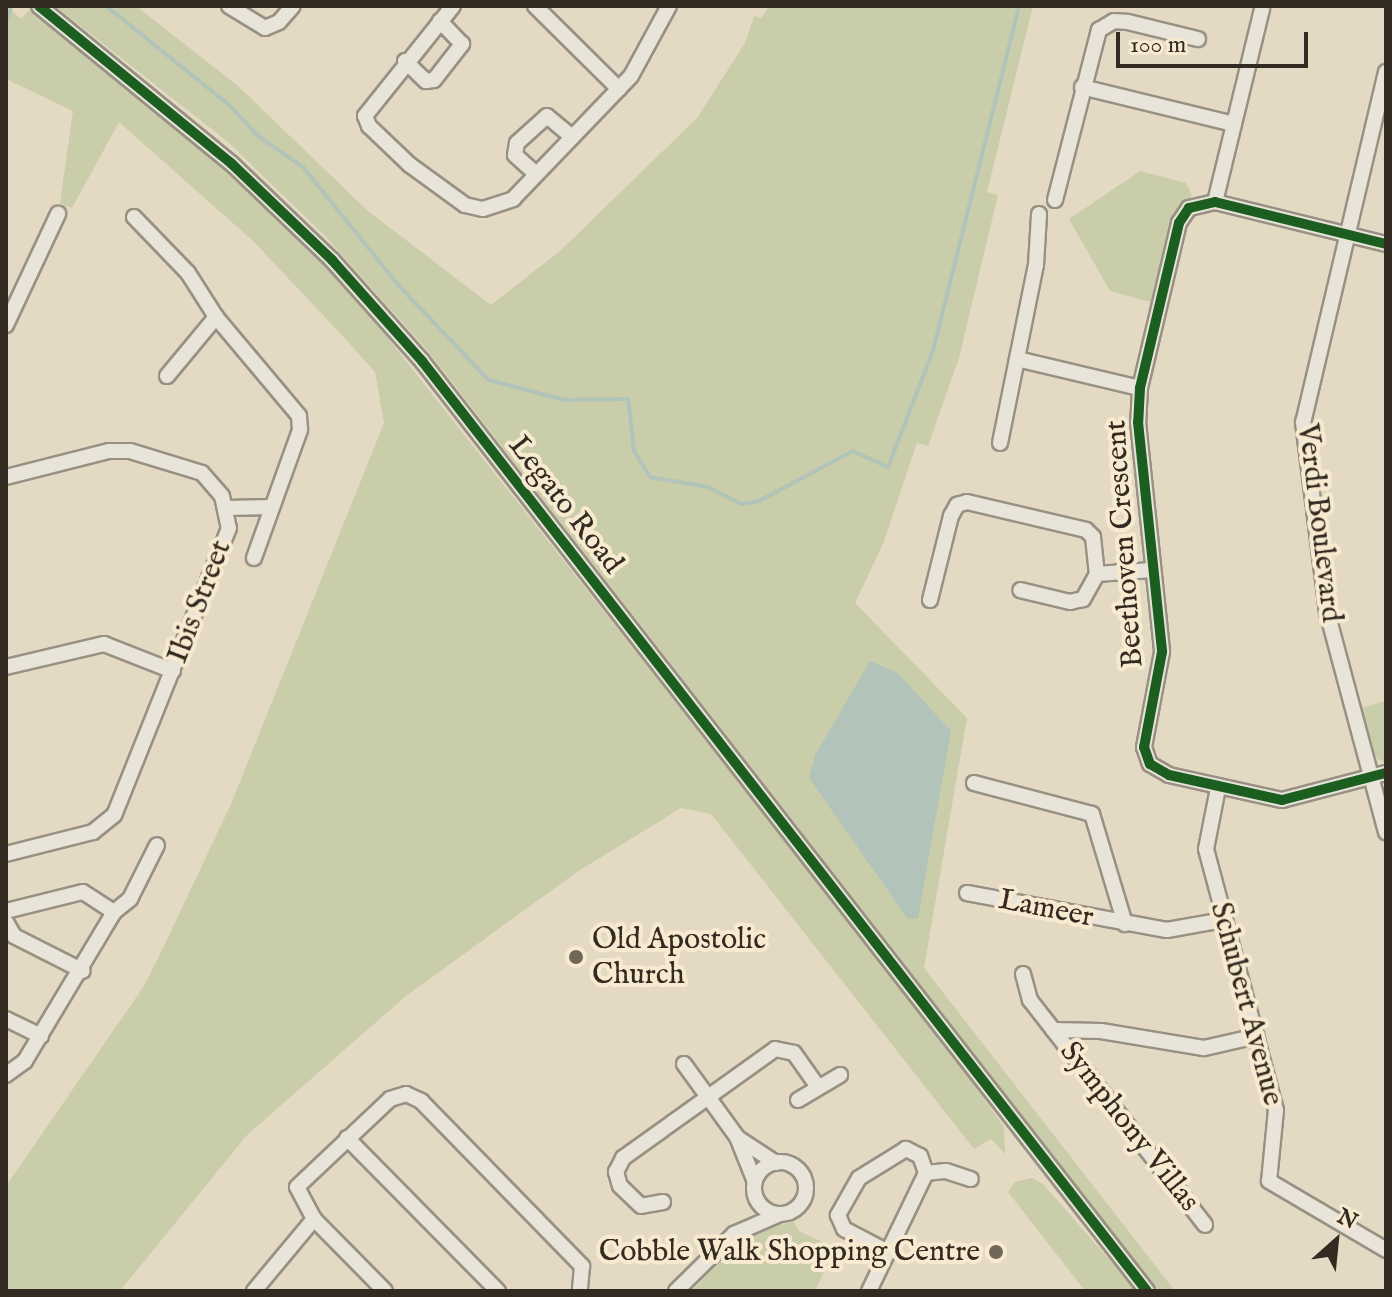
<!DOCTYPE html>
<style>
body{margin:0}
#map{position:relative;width:1392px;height:1297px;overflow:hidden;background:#e4dac3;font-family:"IM FELL English",serif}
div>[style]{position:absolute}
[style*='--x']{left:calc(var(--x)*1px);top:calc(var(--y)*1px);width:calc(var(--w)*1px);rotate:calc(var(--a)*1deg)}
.green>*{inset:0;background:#cacda9}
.water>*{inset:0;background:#b2c4b9}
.stream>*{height:4px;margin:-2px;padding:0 2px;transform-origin:2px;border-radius:2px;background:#b2c4b9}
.roads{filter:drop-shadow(2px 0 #989183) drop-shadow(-2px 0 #989183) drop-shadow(0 2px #989183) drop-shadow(0 -2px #989183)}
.minor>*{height:14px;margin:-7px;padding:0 7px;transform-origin:7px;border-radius:7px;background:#e9e4d9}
.minor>.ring{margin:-7px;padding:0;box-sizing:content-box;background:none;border:14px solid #e9e4d9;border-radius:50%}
.cycleway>*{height:10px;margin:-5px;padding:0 5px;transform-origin:5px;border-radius:5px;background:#1b5e20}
.dots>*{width:22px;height:22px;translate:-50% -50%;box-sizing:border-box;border:4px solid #f7ead0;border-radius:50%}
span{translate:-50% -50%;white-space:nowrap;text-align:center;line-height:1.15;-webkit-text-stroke:8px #f7ead0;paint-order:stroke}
.street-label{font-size:30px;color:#332a21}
.poi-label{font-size:30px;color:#332a21}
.left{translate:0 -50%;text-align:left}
.right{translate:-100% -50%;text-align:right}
.frame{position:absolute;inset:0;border:8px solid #332a21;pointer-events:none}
.north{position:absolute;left:1296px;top:1201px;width:80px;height:80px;-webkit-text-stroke:6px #f7ead0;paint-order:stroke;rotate:27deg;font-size:22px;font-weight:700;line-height:32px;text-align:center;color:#332a21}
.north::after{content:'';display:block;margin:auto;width:28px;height:36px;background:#332a21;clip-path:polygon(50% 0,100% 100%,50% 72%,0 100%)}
.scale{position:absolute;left:1116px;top:32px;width:192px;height:36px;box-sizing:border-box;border:4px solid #332a21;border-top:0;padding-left:10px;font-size:24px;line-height:28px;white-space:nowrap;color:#332a21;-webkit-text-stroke:6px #f7ead0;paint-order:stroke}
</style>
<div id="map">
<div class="green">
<div style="clip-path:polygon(7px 6px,21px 19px,29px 10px,51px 25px,170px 116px,295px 232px,353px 294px,947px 1046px,1004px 1127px,1005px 1154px,991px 1139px,974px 1149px,711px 814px,681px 808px,577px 872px,406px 996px,247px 1135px,120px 1291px,6px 1291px,6px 1186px,144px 986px,163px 948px,231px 804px,384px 423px,375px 372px,339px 332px,253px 241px,119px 122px,72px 208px,60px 203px,73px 111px,6px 79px)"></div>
<div style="clip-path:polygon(55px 6px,136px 6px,238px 86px,368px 211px,491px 305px,560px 251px,697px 118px,745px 43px,754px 16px,761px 18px,769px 6px,1033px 6px,987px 192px,998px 195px,959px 358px,928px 446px,917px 443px,883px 544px,855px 603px,967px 718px,924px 968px,1175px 1291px,1159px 1291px,427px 350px,322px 233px,228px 142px)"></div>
<div style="clip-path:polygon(1140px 171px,1186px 183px,1192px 196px,1174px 215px,1154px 303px,1110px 291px,1069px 219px)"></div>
<div style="clip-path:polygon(1386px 701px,1386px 764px,1375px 757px,1360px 708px)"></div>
<div style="clip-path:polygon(1032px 1178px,1043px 1184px,1137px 1291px,1085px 1291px,1008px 1192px,1015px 1182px)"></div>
<div style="clip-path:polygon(794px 1222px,799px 1231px,835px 1248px,815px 1291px,692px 1291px,746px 1232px)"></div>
</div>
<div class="water">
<div style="clip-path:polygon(870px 661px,898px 673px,951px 731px,918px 918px,908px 919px,809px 778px,815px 755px)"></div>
</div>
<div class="stream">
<div style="--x:106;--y:6;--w:158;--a:38.8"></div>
<div style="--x:229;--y:105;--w:42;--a:46.9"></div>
<div style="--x:258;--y:136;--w:55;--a:34.6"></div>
<div style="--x:303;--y:167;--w:154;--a:51.1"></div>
<div style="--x:400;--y:287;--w:129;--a:46.3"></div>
<div style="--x:489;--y:380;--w:78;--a:14.9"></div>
<div style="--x:564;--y:400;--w:64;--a:-0.9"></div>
<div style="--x:628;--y:399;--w:52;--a:83.4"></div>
<div style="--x:634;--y:451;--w:31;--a:58"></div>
<div style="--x:650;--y:477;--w:59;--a:9.8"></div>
<div style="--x:708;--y:487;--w:38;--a:27"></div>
<div style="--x:742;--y:504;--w:17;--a:-10"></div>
<div style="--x:759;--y:501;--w:106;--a:-28"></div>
<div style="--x:853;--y:451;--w:38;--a:25"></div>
<div style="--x:888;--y:467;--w:124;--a:-68.8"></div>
<div style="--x:933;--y:351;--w:356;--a:-76"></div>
<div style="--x:6;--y:23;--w:16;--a:-72"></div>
</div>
<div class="roads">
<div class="minor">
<div style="--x:39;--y:6;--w:249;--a:39.3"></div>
<div style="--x:232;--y:164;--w:139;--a:43.8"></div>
<div style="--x:332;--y:260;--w:135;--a:48.3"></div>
<div style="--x:422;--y:361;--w:1179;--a:52.06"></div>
<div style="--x:229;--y:6;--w:42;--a:31.4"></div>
<div style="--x:265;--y:28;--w:15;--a:-23"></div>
<div style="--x:279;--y:22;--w:21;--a:-49"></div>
<div style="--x:453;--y:6;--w:141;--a:128.7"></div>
<div style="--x:365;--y:116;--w:11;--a:68"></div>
<div style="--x:369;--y:126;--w:57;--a:43.6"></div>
<div style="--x:410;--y:165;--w:68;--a:36"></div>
<div style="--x:465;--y:205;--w:18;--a:13"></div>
<div style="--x:483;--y:209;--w:32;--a:-18"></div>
<div style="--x:513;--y:199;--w:170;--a:-46.2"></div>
<div style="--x:631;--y:76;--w:80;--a:-61.5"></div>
<div style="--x:535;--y:6;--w:118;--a:44.7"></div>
<div style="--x:405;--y:61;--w:29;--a:44"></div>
<div style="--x:426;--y:81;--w:8;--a:-7"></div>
<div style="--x:434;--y:80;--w:46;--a:-52.1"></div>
<div style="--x:462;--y:44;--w:32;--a:-134"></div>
<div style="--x:1386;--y:72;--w:360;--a:103.3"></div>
<div style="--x:1303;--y:422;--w:192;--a:82.8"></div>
<div style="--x:1327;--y:612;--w:228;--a:75"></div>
<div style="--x:1082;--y:87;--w:156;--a:13.7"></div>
<div style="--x:536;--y:174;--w:28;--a:-138"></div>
<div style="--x:515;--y:155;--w:12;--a:-81"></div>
<div style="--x:517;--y:143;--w:40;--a:-42"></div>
<div style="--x:547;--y:116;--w:33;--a:40"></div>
<div style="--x:1055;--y:200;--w:176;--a:-75.5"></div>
<div style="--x:1099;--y:30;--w:17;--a:-31"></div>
<div style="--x:1114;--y:21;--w:14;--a:4"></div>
<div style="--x:1128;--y:22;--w:72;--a:13.7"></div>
<div style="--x:1215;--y:202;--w:199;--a:-76.3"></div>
<div style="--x:134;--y:217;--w:78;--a:46"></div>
<div style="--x:188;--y:273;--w:52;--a:57.5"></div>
<div style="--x:216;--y:317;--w:129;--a:50"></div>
<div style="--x:299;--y:416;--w:14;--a:86"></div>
<div style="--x:300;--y:430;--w:136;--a:109.8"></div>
<div style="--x:1386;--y:244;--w:176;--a:-166.2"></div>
<div style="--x:1215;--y:202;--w:27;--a:167"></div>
<div style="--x:1189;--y:208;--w:18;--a:124"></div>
<div style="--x:1179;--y:223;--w:170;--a:103.3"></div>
<div style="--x:1140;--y:388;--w:34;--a:93"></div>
<div style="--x:1138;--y:422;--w:231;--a:84"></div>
<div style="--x:1162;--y:652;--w:97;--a:100.7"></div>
<div style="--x:1144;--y:747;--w:18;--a:71"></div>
<div style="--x:1150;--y:764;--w:22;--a:30"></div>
<div style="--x:1169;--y:775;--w:116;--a:12.5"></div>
<div style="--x:1282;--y:800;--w:107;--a:-14.6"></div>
<div style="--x:6;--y:325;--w:123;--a:-64.9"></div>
<div style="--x:1017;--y:359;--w:126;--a:13.3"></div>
<div style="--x:167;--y:376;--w:77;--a:-50.3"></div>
<div style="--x:1000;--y:443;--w:182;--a:-78.6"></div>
<div style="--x:1036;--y:265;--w:51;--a:-86.6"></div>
<div style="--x:6;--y:477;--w:106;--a:-14.2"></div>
<div style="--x:109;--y:451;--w:21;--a:0"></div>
<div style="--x:130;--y:451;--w:75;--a:17"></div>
<div style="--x:202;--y:473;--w:30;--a:49"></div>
<div style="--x:222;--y:496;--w:33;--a:78"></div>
<div style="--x:229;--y:528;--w:309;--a:111.8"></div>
<div style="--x:114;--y:815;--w:27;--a:141"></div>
<div style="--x:93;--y:832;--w:90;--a:165.8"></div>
<div style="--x:227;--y:508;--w:44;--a:-1.3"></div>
<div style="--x:1097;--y:574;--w:55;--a:-4.2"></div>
<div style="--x:930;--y:600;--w:87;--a:-76"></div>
<div style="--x:951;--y:516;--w:13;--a:-61"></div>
<div style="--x:957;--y:505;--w:10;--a:-17"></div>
<div style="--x:967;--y:502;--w:122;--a:13.2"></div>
<div style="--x:1086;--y:530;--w:10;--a:45"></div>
<div style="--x:1093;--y:537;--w:37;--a:84"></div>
<div style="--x:1097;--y:574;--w:29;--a:119"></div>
<div style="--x:1083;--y:599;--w:13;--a:167"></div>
<div style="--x:1070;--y:602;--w:51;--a:-166.5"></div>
<div style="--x:6;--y:667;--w:101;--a:-13.2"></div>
<div style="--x:104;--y:644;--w:74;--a:21.4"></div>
<div style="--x:974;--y:783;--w:122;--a:14.7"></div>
<div style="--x:1092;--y:814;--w:115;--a:73.3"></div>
<div style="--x:1218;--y:788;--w:62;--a:101.1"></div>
<div style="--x:1206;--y:849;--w:270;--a:75"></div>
<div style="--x:1276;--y:1110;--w:71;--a:95.6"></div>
<div style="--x:1269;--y:1181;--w:136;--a:30.5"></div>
<div style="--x:967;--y:893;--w:203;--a:10.5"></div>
<div style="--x:1167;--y:930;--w:58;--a:-10"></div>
<div style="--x:6;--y:911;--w:79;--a:-13.9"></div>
<div style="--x:83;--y:892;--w:37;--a:33"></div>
<div style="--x:114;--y:912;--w:174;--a:120.9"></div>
<div style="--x:25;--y:1061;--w:24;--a:144"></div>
<div style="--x:114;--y:912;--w:21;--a:-39"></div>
<div style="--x:130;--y:899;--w:60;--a:-63.4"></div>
<div style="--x:6;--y:922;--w:16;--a:60"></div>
<div style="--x:14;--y:936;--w:77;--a:26.9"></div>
<div style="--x:1023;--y:974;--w:27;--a:75"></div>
<div style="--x:1030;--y:1000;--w:285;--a:52.1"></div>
<div style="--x:6;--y:1019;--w:39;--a:26"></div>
<div style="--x:1053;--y:1030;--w:48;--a:1.2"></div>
<div style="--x:1101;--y:1031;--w:104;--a:9.4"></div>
<div style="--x:1204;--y:1048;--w:54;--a:-12.8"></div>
<div style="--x:684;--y:1064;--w:90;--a:54"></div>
<div style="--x:737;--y:1137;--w:48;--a:68.2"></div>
<div style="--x:798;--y:1100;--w:49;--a:-30.8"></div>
<div style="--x:347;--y:1138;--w:215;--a:45.4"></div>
<div style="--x:741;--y:1140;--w:42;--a:33.3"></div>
<div class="ring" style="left:754px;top:1162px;width:38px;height:38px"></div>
<div style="--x:926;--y:1173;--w:20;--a:-6"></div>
<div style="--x:946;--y:1171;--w:26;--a:18"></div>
<div style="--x:663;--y:1202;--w:22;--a:170"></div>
<div style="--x:641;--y:1206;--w:29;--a:-136"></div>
<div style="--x:620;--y:1186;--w:15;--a:-106"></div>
<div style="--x:616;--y:1172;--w:16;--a:-63"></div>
<div style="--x:623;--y:1158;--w:187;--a:-35.6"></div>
<div style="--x:775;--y:1049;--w:19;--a:12"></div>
<div style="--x:794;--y:1053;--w:42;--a:54.8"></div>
<div style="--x:254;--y:1291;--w:94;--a:-50.2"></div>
<div style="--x:385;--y:1291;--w:101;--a:-134.6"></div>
<div style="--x:314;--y:1219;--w:36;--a:-118"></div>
<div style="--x:297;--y:1187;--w:128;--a:-43.4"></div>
<div style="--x:390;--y:1099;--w:17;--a:-17"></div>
<div style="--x:406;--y:1094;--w:17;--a:25"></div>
<div style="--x:421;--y:1101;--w:231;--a:45.7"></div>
<div style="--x:582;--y:1266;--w:25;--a:95"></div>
<div style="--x:676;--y:1291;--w:81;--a:-44.5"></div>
<div style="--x:734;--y:1234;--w:50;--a:-23.5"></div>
<div style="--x:869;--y:1291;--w:131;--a:-64.2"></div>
<div style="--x:926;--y:1173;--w:18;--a:-109"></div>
<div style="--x:920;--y:1156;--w:16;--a:-153"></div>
<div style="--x:906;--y:1149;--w:55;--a:148.3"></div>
<div style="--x:859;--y:1178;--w:43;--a:119.6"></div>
<div style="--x:838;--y:1215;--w:15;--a:67"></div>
<div style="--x:844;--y:1229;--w:50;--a:27.6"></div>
</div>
</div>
<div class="cycleway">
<div style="--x:39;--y:6;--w:249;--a:39.3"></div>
<div style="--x:232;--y:164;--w:139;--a:43.8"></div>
<div style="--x:332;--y:260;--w:135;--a:48.3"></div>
<div style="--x:422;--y:361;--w:1179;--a:52.06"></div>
<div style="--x:1386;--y:244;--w:176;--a:-166.2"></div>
<div style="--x:1215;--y:202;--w:27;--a:167"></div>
<div style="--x:1189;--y:208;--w:18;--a:124"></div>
<div style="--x:1179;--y:223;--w:170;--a:103.3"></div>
<div style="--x:1140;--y:388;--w:34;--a:93"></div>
<div style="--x:1138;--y:422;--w:231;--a:84"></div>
<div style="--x:1162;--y:652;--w:97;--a:100.7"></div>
<div style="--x:1144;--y:747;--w:18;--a:71"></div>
<div style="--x:1150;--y:764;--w:22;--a:30"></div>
<div style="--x:1169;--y:775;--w:116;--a:12.5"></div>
<div style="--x:1282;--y:800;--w:107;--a:-14.6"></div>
</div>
<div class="dots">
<div style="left:576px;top:957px;background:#71685a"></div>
<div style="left:996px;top:1252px;background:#71685a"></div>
</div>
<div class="street-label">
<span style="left:565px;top:505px;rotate:52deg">Legato Road</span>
<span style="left:1319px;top:523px;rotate:83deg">Verdi Boulevard</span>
<span style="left:1125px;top:544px;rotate:-94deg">Beethoven Crescent</span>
<span style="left:200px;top:602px;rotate:-69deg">Ibis Street</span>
<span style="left:1046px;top:909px;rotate:11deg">Lameer</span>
<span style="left:1246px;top:1004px;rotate:75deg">Schubert Avenue</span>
<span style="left:1129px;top:1127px;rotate:52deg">Symphony Villas</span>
</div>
<div class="poi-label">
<span class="left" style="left:592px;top:957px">Old Apostolic<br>Church</span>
<span class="right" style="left:980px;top:1252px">Cobble Walk Shopping Centre</span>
</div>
<div class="frame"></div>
<div class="north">N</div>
<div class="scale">100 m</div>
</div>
